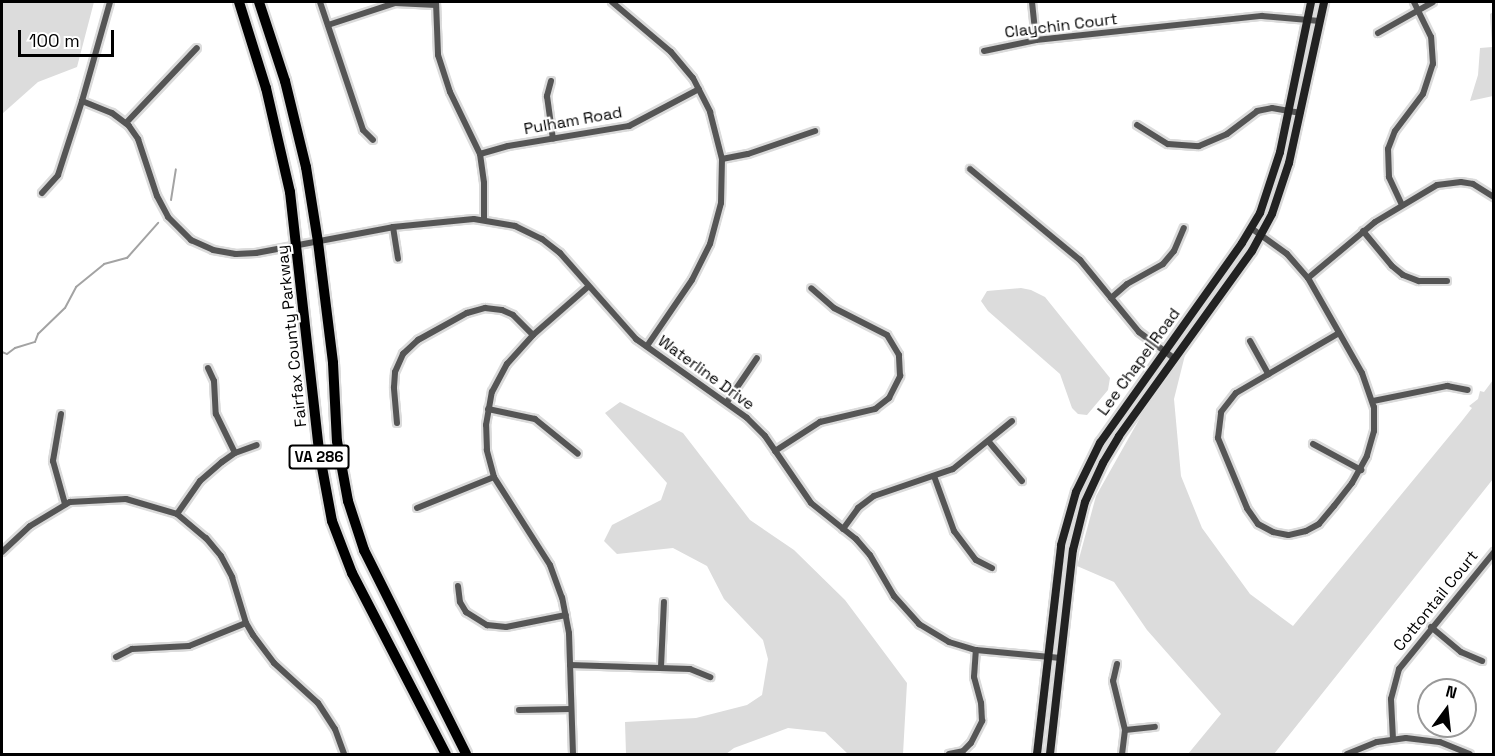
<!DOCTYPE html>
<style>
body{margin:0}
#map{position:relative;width:1495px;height:756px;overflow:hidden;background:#fff;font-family:"Space Grotesk",sans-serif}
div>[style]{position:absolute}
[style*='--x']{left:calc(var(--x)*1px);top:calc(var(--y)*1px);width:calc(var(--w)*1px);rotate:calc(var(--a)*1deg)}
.green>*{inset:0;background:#dcdcdc}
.stream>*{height:2px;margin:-1px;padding:0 1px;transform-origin:1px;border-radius:1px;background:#a3a3a3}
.roads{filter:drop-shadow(2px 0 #dbdbdb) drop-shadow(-2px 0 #dbdbdb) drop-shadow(0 2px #dbdbdb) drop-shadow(0 -2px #dbdbdb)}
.minor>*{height:6px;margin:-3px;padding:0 3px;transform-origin:3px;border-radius:3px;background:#555}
.secondary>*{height:8px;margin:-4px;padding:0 4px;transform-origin:4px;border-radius:4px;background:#222}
.trunk>*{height:10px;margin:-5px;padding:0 5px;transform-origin:5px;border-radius:5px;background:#000}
span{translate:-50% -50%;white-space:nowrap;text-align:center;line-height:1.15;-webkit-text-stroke:4.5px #fff;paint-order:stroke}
.shield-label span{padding:2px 4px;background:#fff;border:2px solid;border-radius:4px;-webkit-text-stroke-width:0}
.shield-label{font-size:15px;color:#000;font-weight:700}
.street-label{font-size:16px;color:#000}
.frame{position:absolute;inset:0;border:3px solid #000;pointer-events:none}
.north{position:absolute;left:1417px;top:678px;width:60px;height:60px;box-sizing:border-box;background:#fff;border:2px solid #999;border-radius:50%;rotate:15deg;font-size:16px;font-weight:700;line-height:24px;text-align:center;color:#000}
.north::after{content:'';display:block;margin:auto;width:21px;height:27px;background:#000;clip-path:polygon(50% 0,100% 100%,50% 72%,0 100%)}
.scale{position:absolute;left:18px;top:30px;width:96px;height:27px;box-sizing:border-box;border:3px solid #000;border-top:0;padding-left:8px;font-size:18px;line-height:21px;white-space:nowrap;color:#000;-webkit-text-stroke:4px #fff;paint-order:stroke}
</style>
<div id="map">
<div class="green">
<div style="clip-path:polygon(2px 2px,94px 2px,77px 67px,38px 82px,2px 114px)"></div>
<div style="clip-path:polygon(1493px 12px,1493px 96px,1470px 101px,1478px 75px,1480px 48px,1492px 47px,1490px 14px)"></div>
<div style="clip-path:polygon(1021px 288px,1031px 290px,1045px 297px,1110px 378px,1108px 390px,1087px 415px,1078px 414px,1072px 408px,1060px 374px,988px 311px,981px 301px,987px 291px)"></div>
<div style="clip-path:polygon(1188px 343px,1174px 399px,1181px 476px,1202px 528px,1250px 594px,1293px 626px,1461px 422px,1472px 408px,1469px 406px,1478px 399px,1480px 391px,1484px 392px,1493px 380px,1493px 479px,1274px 754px,1188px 754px,1221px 714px,1147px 630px,1114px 582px,1077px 566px,1096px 496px,1140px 418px)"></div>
<div style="clip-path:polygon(620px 402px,683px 433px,750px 520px,794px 550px,845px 600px,907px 683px,903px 754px,848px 754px,825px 732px,788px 728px,734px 748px,726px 754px,626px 754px,625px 722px,696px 718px,747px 705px,762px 695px,768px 659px,763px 640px,724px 599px,707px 566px,673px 548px,617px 554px,604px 541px,612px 525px,661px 500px,667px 483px,605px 413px)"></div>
</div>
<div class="stream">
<div style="--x:171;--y:200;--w:31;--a:-81"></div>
<div style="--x:2;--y:352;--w:5;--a:22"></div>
<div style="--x:7;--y:354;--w:10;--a:-37"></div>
<div style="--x:15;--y:348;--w:21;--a:-17"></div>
<div style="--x:35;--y:342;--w:9;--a:-69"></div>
<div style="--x:38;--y:334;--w:37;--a:-44"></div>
<div style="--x:65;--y:308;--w:24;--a:-62"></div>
<div style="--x:76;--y:287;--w:36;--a:-39"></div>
<div style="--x:104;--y:264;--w:24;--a:-15"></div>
<div style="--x:127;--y:258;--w:47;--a:-48.5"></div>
</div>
<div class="roads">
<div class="minor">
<div style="--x:320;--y:2;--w:135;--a:71.4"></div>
<div style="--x:363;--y:130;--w:14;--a:45"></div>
<div style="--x:436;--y:2;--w:53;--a:87.8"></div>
<div style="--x:438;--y:55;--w:39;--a:72"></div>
<div style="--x:450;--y:92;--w:69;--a:64.2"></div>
<div style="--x:480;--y:154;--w:29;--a:82"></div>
<div style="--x:484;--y:183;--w:35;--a:90"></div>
<div style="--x:612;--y:2;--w:77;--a:40.3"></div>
<div style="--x:671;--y:52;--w:34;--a:50"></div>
<div style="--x:693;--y:78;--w:38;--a:63"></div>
<div style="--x:710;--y:112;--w:49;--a:75.7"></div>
<div style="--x:722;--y:159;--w:44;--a:91.3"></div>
<div style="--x:721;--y:203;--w:42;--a:105"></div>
<div style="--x:710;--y:244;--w:40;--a:116.6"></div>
<div style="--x:692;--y:280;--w:80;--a:124.3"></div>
<div style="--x:1032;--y:2;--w:38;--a:84"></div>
<div style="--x:328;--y:25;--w:71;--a:-18.2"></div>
<div style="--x:395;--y:3;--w:41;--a:2.8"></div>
<div style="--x:1378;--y:33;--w:63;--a:-29.4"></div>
<div style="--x:984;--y:51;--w:53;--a:-11.9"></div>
<div style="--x:1036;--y:40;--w:227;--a:-6.1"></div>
<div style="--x:1262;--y:16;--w:58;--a:4.9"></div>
<div style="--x:551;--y:81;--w:16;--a:105"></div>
<div style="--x:547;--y:96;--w:43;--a:82.1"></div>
<div style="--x:82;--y:101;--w:32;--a:22"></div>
<div style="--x:112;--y:113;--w:21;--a:37"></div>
<div style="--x:129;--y:126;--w:16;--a:55"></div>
<div style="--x:138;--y:139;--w:60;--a:71.6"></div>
<div style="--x:157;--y:196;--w:24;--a:62"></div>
<div style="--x:168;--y:217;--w:33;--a:45"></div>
<div style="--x:191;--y:240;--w:24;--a:24"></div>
<div style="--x:213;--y:250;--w:23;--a:10"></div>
<div style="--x:236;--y:254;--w:20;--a:-3"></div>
<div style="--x:256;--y:253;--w:139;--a:-10.7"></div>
<div style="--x:393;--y:227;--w:81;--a:-5.6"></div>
<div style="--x:474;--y:219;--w:42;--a:9.7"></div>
<div style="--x:515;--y:226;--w:30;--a:26"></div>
<div style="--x:542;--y:239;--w:23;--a:38"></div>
<div style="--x:560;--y:253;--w:115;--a:48.5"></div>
<div style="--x:636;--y:339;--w:136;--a:35.4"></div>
<div style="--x:747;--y:418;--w:25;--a:45"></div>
<div style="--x:765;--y:436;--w:81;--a:55.5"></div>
<div style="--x:811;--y:503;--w:58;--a:38.7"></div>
<div style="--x:856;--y:539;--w:21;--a:49"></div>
<div style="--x:870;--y:555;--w:48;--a:59.7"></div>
<div style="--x:894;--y:596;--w:38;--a:48"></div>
<div style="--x:919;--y:624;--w:35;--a:31"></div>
<div style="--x:949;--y:642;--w:28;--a:17"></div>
<div style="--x:976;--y:650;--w:85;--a:5.4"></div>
<div style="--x:126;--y:123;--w:103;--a:-46.6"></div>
<div style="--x:1137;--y:125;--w:36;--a:32"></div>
<div style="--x:1168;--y:144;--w:31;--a:4"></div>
<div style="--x:1199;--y:146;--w:30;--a:-23"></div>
<div style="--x:1227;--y:134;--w:38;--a:-37"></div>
<div style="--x:1257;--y:111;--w:15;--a:-11"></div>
<div style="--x:1272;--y:108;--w:29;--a:10"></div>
<div style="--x:480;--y:154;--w:29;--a:-16"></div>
<div style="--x:508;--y:146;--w:123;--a:-9.4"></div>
<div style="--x:629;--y:126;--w:79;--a:-27.9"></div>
<div style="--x:722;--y:159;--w:26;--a:-11"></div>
<div style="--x:748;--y:154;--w:71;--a:-18.9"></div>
<div style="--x:970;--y:169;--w:143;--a:39.6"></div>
<div style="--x:1080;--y:260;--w:93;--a:50.7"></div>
<div style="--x:1139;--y:332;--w:45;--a:36.9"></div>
<div style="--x:42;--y:193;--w:24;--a:-48"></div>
<div style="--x:58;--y:175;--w:78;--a:-72"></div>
<div style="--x:82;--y:101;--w:103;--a:-74.2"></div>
<div style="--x:1402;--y:205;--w:31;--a:-115"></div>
<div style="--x:1389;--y:177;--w:28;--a:-92"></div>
<div style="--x:1388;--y:149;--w:19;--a:-69"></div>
<div style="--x:1395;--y:131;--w:46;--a:-52.9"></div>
<div style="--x:1423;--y:94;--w:32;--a:-72"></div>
<div style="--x:1433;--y:64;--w:27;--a:-94"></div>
<div style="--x:1431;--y:37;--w:39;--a:-116"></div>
<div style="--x:393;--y:227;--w:32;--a:81"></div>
<div style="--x:1251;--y:228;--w:44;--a:35.8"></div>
<div style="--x:1287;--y:254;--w:32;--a:49"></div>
<div style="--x:1308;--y:278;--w:109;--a:60.4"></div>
<div style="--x:1362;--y:373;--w:36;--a:71"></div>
<div style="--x:1374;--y:407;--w:24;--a:90"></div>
<div style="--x:1374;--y:431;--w:26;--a:106"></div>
<div style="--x:1367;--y:456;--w:31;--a:119"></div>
<div style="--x:1352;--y:483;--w:29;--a:128"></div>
<div style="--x:1334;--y:506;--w:23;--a:130"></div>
<div style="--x:1319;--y:524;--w:15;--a:152"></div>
<div style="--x:1306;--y:531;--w:18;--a:167"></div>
<div style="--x:1288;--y:535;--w:15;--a:-169"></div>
<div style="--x:1273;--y:532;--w:17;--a:-152"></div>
<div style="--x:1258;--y:524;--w:19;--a:-125"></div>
<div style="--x:1247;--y:508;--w:76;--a:-112.5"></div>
<div style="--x:1218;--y:438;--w:26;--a:-83"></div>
<div style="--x:1221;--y:412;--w:24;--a:-52"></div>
<div style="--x:1236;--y:393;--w:119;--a:-30.2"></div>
<div style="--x:1363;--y:231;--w:45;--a:50.4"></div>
<div style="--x:1392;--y:266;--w:14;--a:39"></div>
<div style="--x:1403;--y:275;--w:17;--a:21"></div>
<div style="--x:1419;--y:281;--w:28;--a:0"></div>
<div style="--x:1308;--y:278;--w:87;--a:-39.9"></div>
<div style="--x:1375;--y:222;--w:72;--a:-30.8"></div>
<div style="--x:1437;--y:185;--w:24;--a:-7"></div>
<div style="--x:1461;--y:182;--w:12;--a:9"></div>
<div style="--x:1473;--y:184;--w:25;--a:32"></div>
<div style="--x:1111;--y:298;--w:21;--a:-41"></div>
<div style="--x:1127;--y:284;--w:41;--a:-29.1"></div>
<div style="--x:1163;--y:264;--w:17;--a:-50"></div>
<div style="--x:1174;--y:251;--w:25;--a:-67"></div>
<div style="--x:1250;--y:341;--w:38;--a:61"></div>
<div style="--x:208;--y:368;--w:14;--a:65"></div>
<div style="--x:214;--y:381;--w:33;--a:87"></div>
<div style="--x:216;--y:414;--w:43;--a:64"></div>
<div style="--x:1373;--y:401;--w:76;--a:-11.5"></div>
<div style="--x:1447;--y:386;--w:21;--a:11"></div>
<div style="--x:727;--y:402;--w:53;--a:-55.7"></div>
<div style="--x:488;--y:409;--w:48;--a:12"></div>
<div style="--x:535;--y:419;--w:55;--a:39.1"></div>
<div style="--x:61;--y:414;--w:48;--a:99.7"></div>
<div style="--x:53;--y:461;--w:45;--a:74.4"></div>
<div style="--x:397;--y:423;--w:36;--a:-95"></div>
<div style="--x:394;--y:387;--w:15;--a:-86"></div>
<div style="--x:395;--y:372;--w:20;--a:-66"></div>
<div style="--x:403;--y:354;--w:21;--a:-43"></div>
<div style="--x:418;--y:340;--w:56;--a:-28.9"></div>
<div style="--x:467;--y:313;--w:19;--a:-16"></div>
<div style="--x:485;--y:308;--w:17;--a:7"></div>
<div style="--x:502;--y:310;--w:12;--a:24"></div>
<div style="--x:513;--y:315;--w:28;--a:45"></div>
<div style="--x:989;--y:442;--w:51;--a:49.8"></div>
<div style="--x:1313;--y:444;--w:55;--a:28.4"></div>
<div style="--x:775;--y:451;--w:54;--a:-32.8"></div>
<div style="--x:820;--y:422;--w:57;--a:-13.3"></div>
<div style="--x:875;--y:409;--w:18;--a:-38"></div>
<div style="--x:889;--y:398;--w:25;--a:-63"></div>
<div style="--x:900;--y:376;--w:21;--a:-93"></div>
<div style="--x:899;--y:355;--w:23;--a:-121"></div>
<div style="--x:887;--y:335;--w:59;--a:-153"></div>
<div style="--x:834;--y:308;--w:30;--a:-139"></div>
<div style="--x:934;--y:476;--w:59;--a:70"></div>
<div style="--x:954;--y:531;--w:36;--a:53"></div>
<div style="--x:976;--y:560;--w:18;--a:27"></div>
<div style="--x:417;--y:508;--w:83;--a:-21.9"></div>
<div style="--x:177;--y:514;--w:40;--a:-55.1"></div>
<div style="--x:200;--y:481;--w:29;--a:-41"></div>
<div style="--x:222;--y:462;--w:16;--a:-35"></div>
<div style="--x:235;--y:453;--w:23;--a:-20"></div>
<div style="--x:843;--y:529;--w:26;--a:-54"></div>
<div style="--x:858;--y:508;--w:20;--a:-37"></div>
<div style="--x:874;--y:496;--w:83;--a:-18.9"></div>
<div style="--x:953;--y:469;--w:76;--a:-39.1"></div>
<div style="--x:2;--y:552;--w:38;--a:-43"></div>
<div style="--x:30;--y:526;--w:47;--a:-31"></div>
<div style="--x:70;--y:502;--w:56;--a:-3.1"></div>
<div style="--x:126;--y:499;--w:53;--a:16.4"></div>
<div style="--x:177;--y:514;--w:38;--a:40"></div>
<div style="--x:206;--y:538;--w:23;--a:50"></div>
<div style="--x:221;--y:556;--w:24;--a:62"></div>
<div style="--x:232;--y:577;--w:48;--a:73.1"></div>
<div style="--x:246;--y:623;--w:14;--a:60"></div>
<div style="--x:253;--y:635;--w:35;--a:53"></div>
<div style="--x:274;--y:663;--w:59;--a:42.3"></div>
<div style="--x:318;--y:703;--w:31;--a:57"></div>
<div style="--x:335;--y:729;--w:27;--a:70"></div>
<div style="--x:458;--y:586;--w:16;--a:83"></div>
<div style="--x:460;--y:602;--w:12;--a:59"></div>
<div style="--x:466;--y:612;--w:25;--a:32"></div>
<div style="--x:487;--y:625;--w:19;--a:6"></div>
<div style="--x:506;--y:627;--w:61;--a:-11.3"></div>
<div style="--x:1431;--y:627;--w:39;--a:40"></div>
<div style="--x:1461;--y:652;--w:23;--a:23"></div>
<div style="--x:116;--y:657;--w:18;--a:-27"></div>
<div style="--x:132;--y:649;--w:57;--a:-3"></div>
<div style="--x:189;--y:646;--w:61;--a:-22"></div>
<div style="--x:1117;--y:664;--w:17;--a:103"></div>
<div style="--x:1113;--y:681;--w:50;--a:76.2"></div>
<div style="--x:1125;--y:730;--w:24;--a:97"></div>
<div style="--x:570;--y:665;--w:120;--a:1.9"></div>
<div style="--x:690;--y:669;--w:22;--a:22"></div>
<div style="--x:661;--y:667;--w:65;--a:-87.4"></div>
<div style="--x:519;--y:710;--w:52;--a:-1.1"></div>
<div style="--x:1125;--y:730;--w:30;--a:-6"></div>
<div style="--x:1393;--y:739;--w:40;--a:-92.9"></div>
<div style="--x:1391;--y:699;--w:31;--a:-75"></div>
<div style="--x:1399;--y:669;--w:151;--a:-50.9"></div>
<div style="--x:573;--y:754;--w:121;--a:-91.9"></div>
<div style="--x:569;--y:633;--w:36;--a:-101"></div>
<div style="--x:562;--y:598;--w:35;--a:-110"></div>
<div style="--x:550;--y:565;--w:104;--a:-122.5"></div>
<div style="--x:494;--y:477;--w:28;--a:-105"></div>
<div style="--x:487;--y:450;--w:25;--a:-92"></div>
<div style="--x:486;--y:425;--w:34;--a:-80"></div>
<div style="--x:492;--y:392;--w:32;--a:-62"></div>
<div style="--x:507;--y:364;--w:39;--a:-48"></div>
<div style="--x:533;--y:335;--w:74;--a:-41.2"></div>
<div style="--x:949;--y:754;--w:14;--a:-12"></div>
<div style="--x:963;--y:751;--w:11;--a:-45"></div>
<div style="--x:971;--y:743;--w:25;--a:-63"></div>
<div style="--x:982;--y:721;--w:18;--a:-93"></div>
<div style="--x:981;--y:703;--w:27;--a:-105"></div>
<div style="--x:974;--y:677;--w:27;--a:-86"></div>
<div style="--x:1347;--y:754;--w:32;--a:-22"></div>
<div style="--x:1377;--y:742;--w:29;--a:-8"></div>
<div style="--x:1406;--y:738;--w:34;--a:7"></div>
<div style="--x:1440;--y:742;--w:32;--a:22"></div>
</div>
<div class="secondary">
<div style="--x:1037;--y:754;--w:210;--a:-83.4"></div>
<div style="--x:1061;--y:545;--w:55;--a:-74.2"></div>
<div style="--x:1076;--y:492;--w:55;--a:-63.9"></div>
<div style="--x:1100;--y:443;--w:245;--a:-54.6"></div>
<div style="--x:1242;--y:243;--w:35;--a:-59"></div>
<div style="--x:1260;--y:213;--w:64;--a:-71.8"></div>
<div style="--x:1280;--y:152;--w:153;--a:-78.3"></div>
<div style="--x:1050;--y:754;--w:205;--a:-83.6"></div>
<div style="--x:1073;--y:550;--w:49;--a:-76"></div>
<div style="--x:1085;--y:502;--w:43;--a:-65.2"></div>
<div style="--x:1103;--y:463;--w:31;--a:-59"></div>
<div style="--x:1119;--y:436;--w:228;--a:-54.3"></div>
<div style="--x:1252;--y:251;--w:42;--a:-61.6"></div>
<div style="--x:1272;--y:214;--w:54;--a:-71.6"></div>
<div style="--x:1289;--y:163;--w:165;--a:-77.7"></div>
</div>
<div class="trunk">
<div style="--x:239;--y:2;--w:90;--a:72.6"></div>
<div style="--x:266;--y:88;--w:107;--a:77"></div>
<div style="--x:290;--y:192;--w:261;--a:83.6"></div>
<div style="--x:319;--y:451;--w:71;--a:79.5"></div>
<div style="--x:332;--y:521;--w:56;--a:69"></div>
<div style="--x:352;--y:573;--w:204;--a:62.6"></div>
<div style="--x:259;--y:2;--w:83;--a:71.8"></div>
<div style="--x:285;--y:81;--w:89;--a:76.3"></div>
<div style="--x:306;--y:167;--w:76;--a:80.9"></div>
<div style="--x:318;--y:242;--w:122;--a:82.9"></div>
<div style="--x:333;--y:363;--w:78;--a:87.1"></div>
<div style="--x:337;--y:441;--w:61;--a:79.6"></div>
<div style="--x:348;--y:501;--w:52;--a:71.9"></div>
<div style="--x:364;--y:550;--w:228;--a:63.4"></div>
</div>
</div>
<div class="shield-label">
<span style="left:319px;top:457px">VA 286</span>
</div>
<div class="street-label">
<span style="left:1061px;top:26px;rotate:-7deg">Claychin Court</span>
<span style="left:573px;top:121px;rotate:-10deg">Pulham Road</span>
<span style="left:292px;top:336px;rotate:-96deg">Fairfax County Parkway</span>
<span style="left:1139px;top:362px;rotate:-54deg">Lee Chapel Road</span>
<span style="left:706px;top:373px;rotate:36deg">Waterline Drive</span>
<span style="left:1436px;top:601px;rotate:-51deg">Cottontail Court</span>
</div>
<div class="frame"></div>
<div class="north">N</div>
<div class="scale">100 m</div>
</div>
